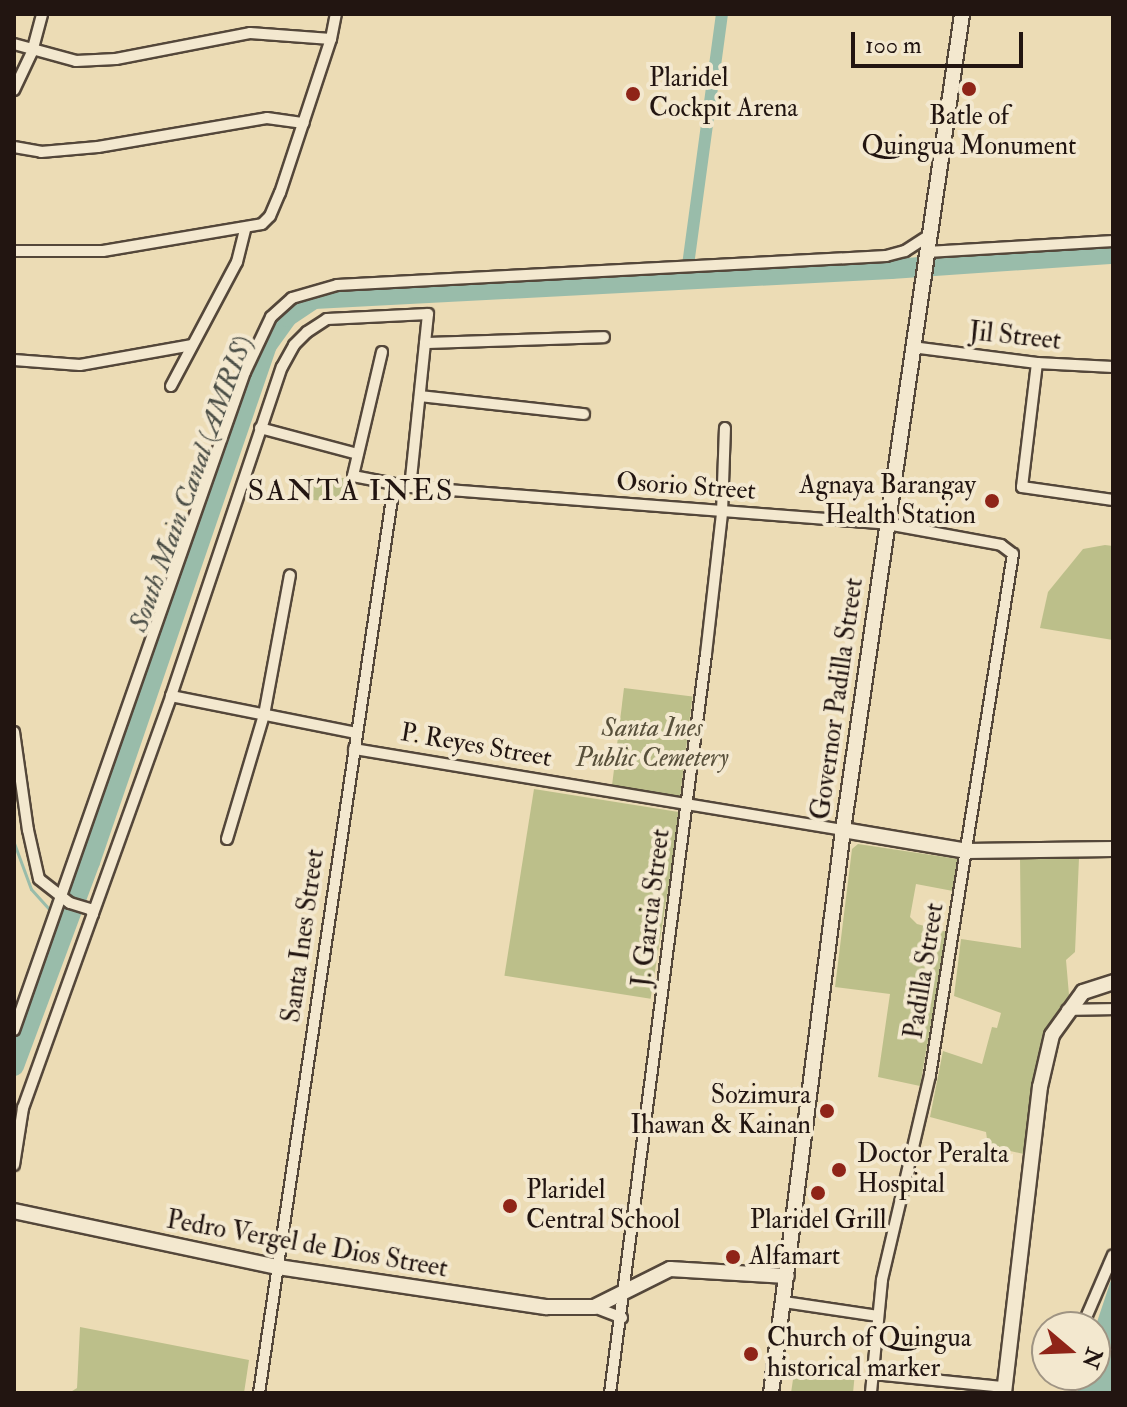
<!DOCTYPE html>
<style>
body{margin:0}
#map{position:relative;width:1127px;height:1407px;overflow:hidden;background:#ecdcb5;font-family:"IM FELL Double Pica",serif}
div>[style]{position:absolute}
[style*='--x']{left:calc(var(--x)*1px);top:calc(var(--y)*1px);width:calc(var(--w)*1px);rotate:calc(var(--a)*1deg)}
.green>*{inset:0;background:#bcbf8a;transform-origin:0 0}
.water>*{inset:0;background:#99bcaa}
.stream>*{height:3px;margin:-1.5px;padding:0 1.5px;transform-origin:1.5px;border-radius:1.5px;background:#99bcaa}
.canal>*{height:12px;margin:-6px;padding:0 6px;transform-origin:6px;border-radius:6px;background:#99bcaa}
.river>*{height:20px;margin:-10px;padding:0 10px;transform-origin:10px;border-radius:10px;background:#99bcaa}
.roads{filter:drop-shadow(2px 0 #54473a) drop-shadow(-2px 0 #54473a) drop-shadow(0 2px #54473a) drop-shadow(0 -2px #54473a)}
.street>*{height:10px;margin:-5px;padding:0 5px;transform-origin:5px;border-radius:5px;background:#f3e8cf}
.secondary>*{height:14px;margin:-7px;padding:0 7px;transform-origin:7px;border-radius:7px;background:#f3e8cf}
.dots>*{width:22px;height:22px;translate:-50% -50%;box-sizing:border-box;border:4px solid #f3e8cf;border-radius:50%}
span{translate:-50% -50%;white-space:nowrap;text-align:center;line-height:1.15;-webkit-text-stroke:8px #f3e8cf;paint-order:stroke}
.poi-label{font-size:26px;color:#221511}
.left{translate:0 -50%;text-align:left}
.right{translate:-100% -50%;text-align:right}
.street-label{font-size:26px;color:#221511}
.park-label{font-size:26px;color:#58503b;font-style:italic}
.water-label{font-size:28px;color:#4c4f47;font-style:italic}
.quarter-label{font-size:30px;color:#221511;letter-spacing:2px}
.frame{position:absolute;inset:0;border:16px solid #221511;pointer-events:none}
.north{position:absolute;left:1031px;top:1311px;width:80px;height:80px;box-sizing:border-box;background:#f3e8cf;border:2px solid #9f9483;border-radius:50%;rotate:109deg;font-size:22px;font-weight:700;line-height:32px;text-align:center;color:#221511}
.north::after{content:'';display:block;margin:auto;width:28px;height:36px;background:#8f2418;clip-path:polygon(50% 0,100% 100%,50% 72%,0 100%)}
.scale{position:absolute;left:851px;top:32px;width:172px;height:36px;box-sizing:border-box;border:4px solid #221511;border-top:0;padding-left:10px;font-size:24px;line-height:28px;white-space:nowrap;color:#221511;-webkit-text-stroke:6px #f3e8cf;paint-order:stroke}
</style>
<div id="map">
<div class="green">
<div style="left:301px;top:475px;width:43px;height:24px;rotate:4deg"></div>
<div style="clip-path:polygon(1105px 545px,1113px 546px,1113px 640px,1040px 628px,1048px 592px,1083px 549px)"></div>
<div style="left:624px;top:688px;width:69px;height:106px;rotate:7deg"></div>
<div style="left:534px;top:789px;width:148px;height:189px;rotate:9deg"></div>
<div style="clip-path:polygon(858px 844px,958px 859px,953px 891px,916px 884px,910px 917px,917px 924px,947px 932px,920px 1086px,878px 1077px,890px 994px,835px 987px,852px 849px)"></div>
<div style="clip-path:polygon(1020px 858px,1079px 858px,1075px 952px,1066px 960px,1069px 995px,1046px 1032px,1024px 1154px,988px 1146px,986px 1132px,930px 1117px,943px 1051px,982px 1064px,992px 1027px,997px 1028px,1001px 1013px,954px 996px,961px 939px,1021px 948px)"></div>
<div style="clip-path:polygon(80px 1327px,249px 1360px,244px 1393px,69px 1393px,77px 1388px)"></div>
<div style="clip-path:polygon(795px 1366px,855px 1372px,853px 1393px,791px 1393px)"></div>
</div>
<div class="water">
<div style="clip-path:polygon(1113px 1274px,1113px 1393px,1077px 1393px,1082px 1375px,1095px 1375px,1095px 1328px)"></div>
</div>
<div class="stream">
<div style="--x:14;--y:843;--w:49;--a:69.7"></div>
<div style="--x:31;--y:889;--w:31;--a:48"></div>
<div style="--x:58;--y:918;--w:11;--a:45"></div>
</div>
<div class="canal">
<div style="--x:686;--y:280;--w:268;--a:-82.3"></div>
</div>
<div class="river">
<div style="--x:14;--y:1066;--w:218;--a:-69.6"></div>
<div style="--x:90;--y:862;--w:546;--a:-71.1"></div>
<div style="--x:267;--y:345;--w:34;--a:-54"></div>
<div style="--x:287;--y:317;--w:32;--a:-34"></div>
<div style="--x:314;--y:299;--w:578;--a:-2.98"></div>
<div style="--x:891;--y:269;--w:223;--a:-3.9"></div>
</div>
<div class="roads">
<div class="street">
<div style="--x:14;--y:44;--w:64;--a:15.3"></div>
<div style="--x:76;--y:61;--w:40;--a:-2.9"></div>
<div style="--x:116;--y:59;--w:136;--a:-11"></div>
<div style="--x:250;--y:33;--w:81;--a:4.2"></div>
<div style="--x:14;--y:90;--w:42;--a:-64.7"></div>
<div style="--x:32;--y:52;--w:39;--a:-75"></div>
<div style="--x:14;--y:147;--w:27;--a:10"></div>
<div style="--x:41;--y:152;--w:57;--a:-5"></div>
<div style="--x:98;--y:147;--w:171;--a:-9.7"></div>
<div style="--x:267;--y:118;--w:37;--a:8"></div>
<div style="--x:14;--y:251;--w:89;--a:0"></div>
<div style="--x:103;--y:251;--w:161;--a:-9.6"></div>
<div style="--x:262;--y:224;--w:11;--a:-45"></div>
<div style="--x:270;--y:216;--w:25;--a:-67"></div>
<div style="--x:280;--y:193;--w:162;--a:-71.7"></div>
<div style="--x:331;--y:39;--w:25;--a:-79"></div>
<div style="--x:928;--y:252;--w:185;--a:-3.4"></div>
<div style="--x:425;--y:343;--w:179;--a:-1.9"></div>
<div style="--x:912;--y:347;--w:126;--a:7.3"></div>
<div style="--x:1037;--y:363;--w:76;--a:3"></div>
<div style="--x:382;--y:352;--w:127;--a:103.2"></div>
<div style="--x:353;--y:476;--w:58;--a:10.9"></div>
<div style="--x:410;--y:487;--w:478;--a:4.4"></div>
<div style="--x:887;--y:524;--w:116;--a:10.4"></div>
<div style="--x:1001;--y:545;--w:15;--a:37"></div>
<div style="--x:1013;--y:554;--w:528;--a:99.05"></div>
<div style="--x:930;--y:1075;--w:211;--a:103.2"></div>
<div style="--x:882;--y:1280;--w:114;--a:95.6"></div>
<div style="--x:14;--y:360;--w:66;--a:4.3"></div>
<div style="--x:80;--y:365;--w:114;--a:-10.1"></div>
<div style="--x:1037;--y:363;--w:125;--a:96.9"></div>
<div style="--x:1022;--y:487;--w:92;--a:8.1"></div>
<div style="--x:171;--y:386;--w:140;--a:-62"></div>
<div style="--x:237;--y:262;--w:34;--a:-76"></div>
<div style="--x:420;--y:396;--w:165;--a:6.3"></div>
<div style="--x:260;--y:428;--w:101;--a:14.9"></div>
<div style="--x:171;--y:696;--w:189;--a:11.3"></div>
<div style="--x:14;--y:732;--w:99;--a:81.9"></div>
<div style="--x:28;--y:830;--w:50;--a:77.3"></div>
<div style="--x:39;--y:879;--w:39;--a:38"></div>
<div style="--x:70;--y:903;--w:21;--a:17"></div>
<div style="--x:90;--y:909;--w:6;--a:59"></div>
<div style="--x:354;--y:749;--w:496;--a:9.4"></div>
<div style="--x:227;--y:839;--w:129;--a:-73.4"></div>
<div style="--x:264;--y:715;--w:142;--a:-79.5"></div>
<div style="--x:1067;--y:1010;--w:46;--a:-1.2"></div>
<div style="--x:14;--y:1030;--w:697;--a:-70.66"></div>
<div style="--x:245;--y:372;--w:61;--a:-64.7"></div>
<div style="--x:271;--y:317;--w:28;--a:-42"></div>
<div style="--x:292;--y:298;--w:47;--a:-16.1"></div>
<div style="--x:337;--y:285;--w:550;--a:-3.02"></div>
<div style="--x:886;--y:256;--w:20;--a:-15"></div>
<div style="--x:905;--y:251;--w:30;--a:-33"></div>
<div style="--x:14;--y:1165;--w:58;--a:-81"></div>
<div style="--x:23;--y:1108;--w:438;--a:-70.2"></div>
<div style="--x:171;--y:696;--w:347;--a:-71.4"></div>
<div style="--x:282;--y:367;--w:25;--a:-61"></div>
<div style="--x:294;--y:345;--w:18;--a:-45"></div>
<div style="--x:307;--y:332;--w:24;--a:-33"></div>
<div style="--x:327;--y:319;--w:101;--a:-2.8"></div>
<div style="--x:428;--y:314;--w:174;--a:95.9"></div>
<div style="--x:784;--y:1302;--w:95;--a:8.5"></div>
<div style="--x:594;--y:1307;--w:30;--a:21"></div>
<div style="--x:1082;--y:1327;--w:78;--a:-66.7"></div>
<div style="--x:873;--y:1374;--w:132;--a:5.7"></div>
<div style="--x:259;--y:1393;--w:918;--a:-81.54"></div>
<div style="--x:610;--y:1393;--w:745;--a:-82.6"></div>
<div style="--x:706;--y:654;--w:142;--a:-83.5"></div>
<div style="--x:722;--y:513;--w:85;--a:-88"></div>
</div>
<div class="secondary">
<div style="--x:843;--y:830;--w:126;--a:9.6"></div>
<div style="--x:967;--y:851;--w:146;--a:-0.8"></div>
<div style="--x:14;--y:1211;--w:270;--a:12"></div>
<div style="--x:278;--y:1267;--w:272;--a:8.5"></div>
<div style="--x:547;--y:1307;--w:47;--a:0"></div>
<div style="--x:594;--y:1307;--w:85;--a:-26.6"></div>
<div style="--x:670;--y:1269;--w:117;--a:3.4"></div>
<div style="--x:771;--y:1393;--w:568;--a:-82.71"></div>
<div style="--x:843;--y:830;--w:825;--a:-81.7"></div>
<div style="--x:1004;--y:1393;--w:308;--a:-83.3"></div>
<div style="--x:1040;--y:1087;--w:53;--a:-77"></div>
<div style="--x:1052;--y:1035;--w:53;--a:-54.2"></div>
<div style="--x:1083;--y:992;--w:32;--a:-18"></div>
</div>
</div>
<div class="dots">
<div style="left:969px;top:89px;background:#8f2418"></div>
<div style="left:633px;top:94px;background:#8f2418"></div>
<div style="left:992px;top:501px;background:#8f2418"></div>
<div style="left:827px;top:1111px;background:#8f2418"></div>
<div style="left:839px;top:1170px;background:#8f2418"></div>
<div style="left:818px;top:1193px;background:#8f2418"></div>
<div style="left:510px;top:1206px;background:#8f2418"></div>
<div style="left:733px;top:1257px;background:#8f2418"></div>
<div style="left:751px;top:1354px;background:#8f2418"></div>
</div>
<div class="poi-label">
<span class="left" style="left:649px;top:94px">Plaridel<br>Cockpit Arena</span>
<span style="left:969px;top:132px">Batle of<br>Quingua Monument</span>
<span class="right" style="left:976px;top:501px">Agnaya Barangay<br>Health Station</span>
<span class="right" style="left:811px;top:1111px">Sozimura<br>Ihawan &amp; Kainan</span>
<span class="left" style="left:857px;top:1170px">Doctor Peralta<br>Hospital</span>
<span class="left" style="left:526px;top:1206px">Plaridel<br>Central School</span>
<span style="left:818px;top:1221px">Plaridel Grill</span>
<span class="left" style="left:749px;top:1257px">Alfamart</span>
<span class="left" style="left:767px;top:1354px">Church of Quingua<br>historical marker</span>
</div>
<div class="street-label">
<span style="left:1015px;top:337px;rotate:6deg">Jil Street</span>
<span style="left:686px;top:487px;rotate:4deg">Osorio Street</span>
<span style="left:838px;top:699px;rotate:-82deg">Governor Padilla Street</span>
<span style="left:476px;top:746px;rotate:10deg">P. Reyes Street</span>
<span style="left:652px;top:908px;rotate:-83deg">J. Garcia Street</span>
<span style="left:304px;top:936px;rotate:-82deg">Santa Ines Street</span>
<span style="left:925px;top:971px;rotate:-81deg">Padilla Street</span>
<span style="left:307px;top:1245px;rotate:10deg">Pedro Vergel de Dios Street</span>
</div>
<div class="park-label">
<span style="left:652px;top:744px">Santa Ines<br>Public Cemetery</span>
</div>
<div class="water-label">
<span style="left:191px;top:484px;rotate:-70deg">South Main Canal (AMRIS)</span>
</div>
<div class="quarter-label">
<span style="left:351px;top:491px">SANTA INES</span>
</div>
<div class="frame"></div>
<div class="north">N</div>
<div class="scale">100 m</div>
</div>
